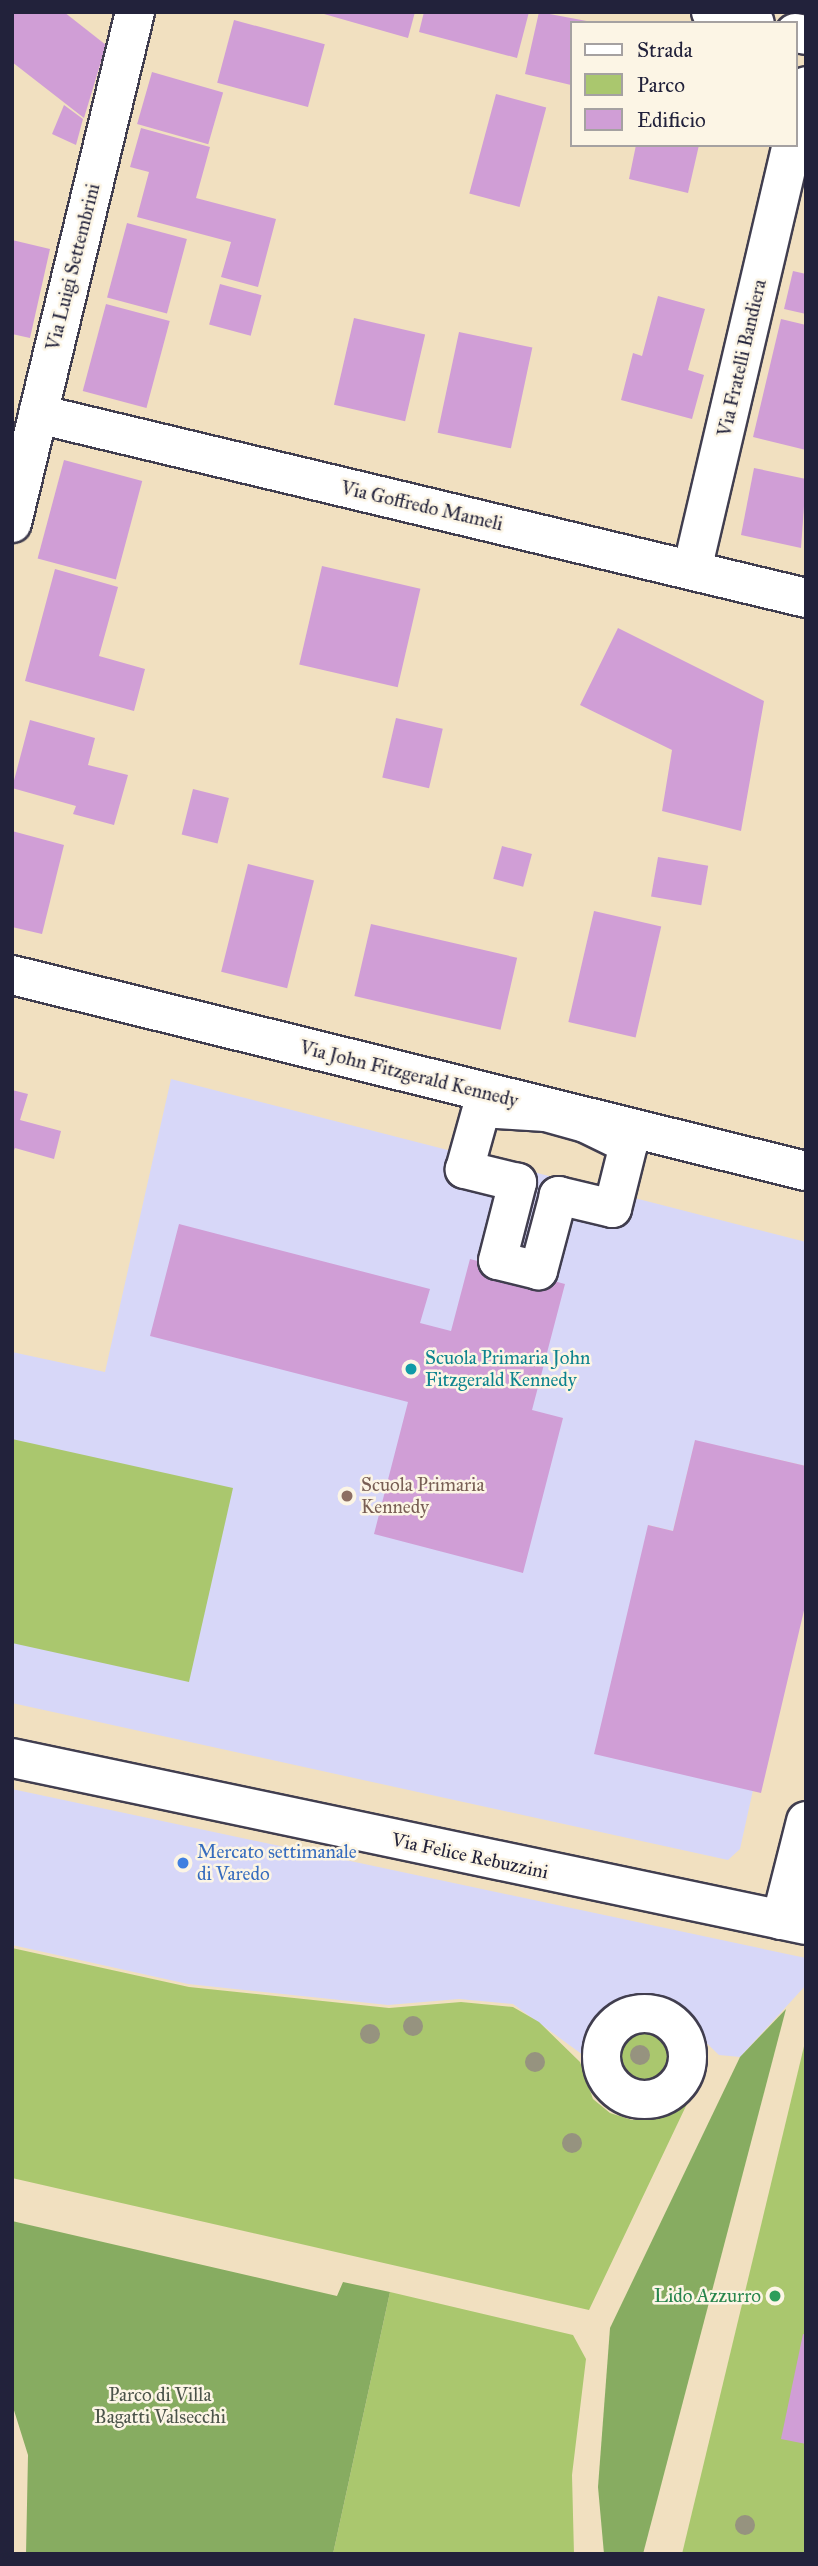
<!DOCTYPE html>
<style>
body{margin:0}
#map{position:relative;width:818px;height:2566px;overflow:hidden;background:#f1e0c0;font-family:"IM FELL Great Primer",serif}
div>[style]{position:absolute}
[style*='--x']{left:calc(var(--x)*1px);top:calc(var(--y)*1px);width:calc(var(--w)*1px);rotate:calc(var(--a)*1deg)}
.built>*{inset:0;background:#d7d7f8}
.green>*{inset:0;background:#aac76e}
.round{border-radius:50%}
.forest>*{inset:0;background:#87ac61}
.building>*{inset:0;background:#d09ed6;transform-origin:0 0}
.roads{filter:drop-shadow(2px 0 #413e4f) drop-shadow(-2px 0 #413e4f) drop-shadow(0 2px #413e4f) drop-shadow(0 -2px #413e4f)}
.pedestrian>*{height:37px;margin:-18.5px;padding:0 18.5px;transform-origin:18.5px;border-radius:18.5px;background:#fff}
.pedestrian>.ring{margin:-18.5px;padding:0;box-sizing:content-box;background:none;border:37px solid #fff;border-radius:50%}
.minor>*{height:38px;margin:-19px;padding:0 19px;transform-origin:19px;border-radius:19px;background:#fff}
.tertiary>*{height:38px;margin:-19px;padding:0 19px;transform-origin:19px;border-radius:19px;background:#fff}
.trees>*{width:20px;height:20px;margin:-10px;border-radius:50%;background:#96937f}
.dots>*{width:19px;height:19px;translate:-50% -50%;box-sizing:border-box;border:4px solid #fcf5e5;border-radius:50%}
span{translate:-50% -50%;white-space:nowrap;text-align:center;line-height:1.15;-webkit-text-stroke:5px #fcf5e5;paint-order:stroke}
.street-label{font-size:19px;color:#22223b}
.culture-label{font-size:19px;color:#0d838f}
.left{translate:0 -50%;text-align:left}
.education-label{font-size:19px;color:#785e54}
.shop-label{font-size:19px;color:#366cbe}
.leisure-label{font-size:19px;color:#27864d}
.right{translate:-100% -50%;text-align:right}
.park-label{font-size:19px;color:#4b544a}
.frame{position:absolute;inset:0;border:14px solid #22223b;pointer-events:none}
.legend{position:absolute;left:570px;top:21px;width:228px;height:126px;box-sizing:border-box;background:#fcf5e5;border:2px solid #a5a1a1;margin:0;padding:9px 12px;list-style:none;font-size:21px;color:#22223b}
.legend li{display:flex;align-items:center;gap:14px;height:35px}
.legend b{width:35px;border:2px solid #a5a1a1}
</style>
<div id="map">
<div class="built">
<div style="clip-path:polygon(171px 1079px,806px 1242px,806px 1466px,695px 1441px,673px 1531px,648px 1525px,753px 1790px,740px 1849px,728px 1860px,12px 1703px,12px 1352px,105px 1372px)"></div>
<div style="clip-path:polygon(12px 1789px,806px 1958px,806px 1985px,740px 2057px,719px 2055px,671px 2009px,647px 2001px,606px 2013px,583px 2055px,513px 2004px,459px 1999px,388px 2005px,188px 1984px,12px 1945px)"></div>
</div>
<div class="green">
<div style="clip-path:polygon(12px 1439px,233px 1488px,189px 1682px,12px 1643px)"></div>
<div style="clip-path:polygon(12px 1948px,189px 1987px,389px 2008px,461px 2002px,513px 2007px,539px 2022px,580px 2062px,593px 2099px,610px 2113px,632px 2120px,651px 2119px,671px 2109px,692px 2082px,695px 2087px,589px 2310px,12px 2178px)"></div>
<div class="round" style="left:615px;top:2027px;width:56px;height:56px"></div>
<div style="clip-path:polygon(806px 2038px,806px 2554px,682px 2554px)"></div>
<div style="clip-path:polygon(390px 2292px,573px 2335px,586px 2359px,572px 2475px,574px 2554px,333px 2554px)"></div>
</div>
<div class="forest">
<div style="clip-path:polygon(786px 2009px,643px 2554px,604px 2554px,598px 2487px,610px 2328px,740px 2057px)"></div>
<div style="clip-path:polygon(12px 2221px,337px 2296px,343px 2282px,390px 2292px,333px 2554px,26px 2554px,28px 2455px,12px 2404px)"></div>
</div>
<div class="building">
<div style="clip-path:polygon(12px 12px,64px 12px,106px 45px,84px 118px,12px 62px)"></div>
<div style="clip-path:polygon(317px 12px,415px 12px,408px 38px)"></div>
<div style="clip-path:polygon(424px 12px,529px 12px,517px 58px,419px 32px)"></div>
<div style="clip-path:polygon(539px 12px,592px 22px,571px 23px,571px 85px,525px 74px)"></div>
<div style="left:234px;top:20px;width:94px;height:65px;rotate:15deg"></div>
<div style="left:152px;top:72px;width:74px;height:54px;rotate:16deg"></div>
<div style="left:496px;top:94px;width:52px;height:103px;rotate:15deg"></div>
<div style="clip-path:polygon(64px 105px,83px 119px,76px 145px,52px 134px)"></div>
<div style="clip-path:polygon(141px 128px,210px 147px,196px 198px,276px 219px,258px 287px,221px 277px,231px 242px,137px 217px,149px 172px,130px 167px)"></div>
<div style="clip-path:polygon(636px 145px,699px 145px,688px 193px,629px 179px)"></div>
<div style="left:127px;top:223px;width:62px;height:77px;rotate:15deg"></div>
<div style="clip-path:polygon(12px 240px,50px 249px,30px 338px,12px 334px)"></div>
<div style="clip-path:polygon(793px 271px,806px 274px,806px 314px,784px 309px)"></div>
<div style="left:220px;top:284px;width:43px;height:42px;rotate:15deg"></div>
<div style="clip-path:polygon(658px 296px,705px 309px,688px 370px,704px 375px,692px 419px,621px 400px,633px 353px,642px 356px)"></div>
<div style="left:106px;top:304px;width:66px;height:90px;rotate:15deg"></div>
<div style="left:354px;top:318px;width:73px;height:89px;rotate:13deg"></div>
<div style="clip-path:polygon(781px 319px,806px 325px,806px 450px,753px 437px)"></div>
<div style="left:459px;top:332px;width:75px;height:103px;rotate:12deg"></div>
<div style="left:64px;top:460px;width:81px;height:102px;rotate:15deg"></div>
<div style="clip-path:polygon(754px 468px,806px 479px,801px 548px,741px 535px)"></div>
<div style="left:322px;top:566px;width:101px;height:101px;rotate:13deg"></div>
<div style="clip-path:polygon(55px 569px,118px 587px,99px 656px,145px 669px,134px 711px,25px 681px)"></div>
<div style="clip-path:polygon(618px 628px,764px 701px,741px 831px,662px 811px,672px 750px,580px 705px)"></div>
<div style="left:396px;top:718px;width:48px;height:61px;rotate:13deg"></div>
<div style="clip-path:polygon(30px 720px,95px 738px,88px 765px,128px 775px,114px 825px,73px 814px,76px 806px,12px 788px)"></div>
<div style="left:193px;top:789px;width:37px;height:47px;rotate:14deg"></div>
<div style="clip-path:polygon(12px 831px,64px 845px,42px 934px,12px 927px)"></div>
<div style="left:502px;top:846px;width:31px;height:34px;rotate:15deg"></div>
<div style="left:658px;top:857px;width:51px;height:40px;rotate:10deg"></div>
<div style="left:248px;top:864px;width:68px;height:111px;rotate:14deg"></div>
<div style="left:594px;top:911px;width:69px;height:114px;rotate:13deg"></div>
<div style="left:371px;top:924px;width:150px;height:74px;rotate:13deg"></div>
<div style="clip-path:polygon(12px 1090px,28px 1094px,20px 1120px,61px 1131px,54px 1159px,15px 1148px,12px 1155px)"></div>
<div style="clip-path:polygon(179px 1224px,430px 1289px,420px 1323px,451px 1331px,470px 1259px,565px 1284px,532px 1410px,563px 1418px,523px 1573px,374px 1534px,408px 1402px,150px 1336px)"></div>
<div style="clip-path:polygon(695px 1440px,806px 1466px,806px 1602px,761px 1793px,594px 1754px,648px 1525px,673px 1531px)"></div>
<div style="clip-path:polygon(803px 2334px,806px 2335px,806px 2444px,781px 2439px)"></div>
</div>
<div class="roads">
<div class="pedestrian">
<div style="--x:481;--y:1108;--w:64;--a:3.6"></div>
<div style="--x:545;--y:1112;--w:41;--a:15.4"></div>
<div style="--x:585;--y:1123;--w:48;--a:26"></div>
<div style="--x:628;--y:1144;--w:66;--a:104"></div>
<div style="--x:612;--y:1208;--w:56;--a:-166.5"></div>
<div style="--x:558;--y:1195;--w:78;--a:104.9"></div>
<div style="--x:538;--y:1270;--w:42;--a:-166.3"></div>
<div style="--x:497;--y:1260;--w:81;--a:-75.6"></div>
<div style="--x:517;--y:1182;--w:55;--a:-166.2"></div>
<div style="--x:464;--y:1169;--w:63;--a:-74.4"></div>
<div class="ring" style="left:601px;top:2013px;width:49px;height:49px"></div>
</div>
<div class="minor">
<div style="--x:711;--y:12;--w:45;--a:14"></div>
<div style="--x:795;--y:33;--w:11;--a:10"></div>
<div style="--x:795;--y:131;--w:46;--a:-76.3"></div>
<div style="--x:38;--y:414;--w:790;--a:13.47"></div>
<div style="--x:12;--y:523;--w:526;--a:-76.47"></div>
<div style="--x:692;--y:570;--w:437;--a:-76.8"></div>
<div style="--x:12;--y:975;--w:818;--a:13.87"></div>
</div>
<div class="tertiary">
<div style="--x:12;--y:1758;--w:811;--a:11.88"></div>
<div style="--x:781;--y:1920;--w:102;--a:-75.8"></div>
</div>
</div>
<div class="trees">
<div style="left:413px;top:2026px"></div>
<div style="left:370px;top:2034px"></div>
<div style="left:640px;top:2055px"></div>
<div style="left:535px;top:2062px"></div>
<div style="left:572px;top:2143px"></div>
<div style="left:745px;top:2525px"></div>
</div>
<div class="dots">
<div style="left:411px;top:1369px;background:#0f9aa8"></div>
<div style="left:347px;top:1496px;background:#8d6e63"></div>
<div style="left:183px;top:1863px;background:#3f7fe0"></div>
<div style="left:775px;top:2296px;background:#2e9e5b"></div>
</div>
<div class="street-label">
<span style="left:73px;top:267px;rotate:-76deg">Via Luigi Settembrini</span>
<span style="left:742px;top:358px;rotate:-77deg">Via Fratelli Bandiera</span>
<span style="left:422px;top:506px;rotate:13deg">Via Goffredo Mameli</span>
<span style="left:409px;top:1074px;rotate:14deg">Via John Fitzgerald Kennedy</span>
<span style="left:470px;top:1856px;rotate:12deg">Via Felice Rebuzzini</span>
</div>
<div class="culture-label">
<span class="left" style="left:425px;top:1369px">Scuola Primaria John<br>Fitzgerald Kennedy</span>
</div>
<div class="education-label">
<span class="left" style="left:361px;top:1496px">Scuola Primaria<br>Kennedy</span>
</div>
<div class="shop-label">
<span class="left" style="left:197px;top:1863px">Mercato settimanale<br>di Varedo</span>
</div>
<div class="leisure-label">
<span class="right" style="left:761px;top:2296px">Lido Azzurro</span>
</div>
<div class="park-label">
<span style="left:160px;top:2406px">Parco di Villa<br>Bagatti Valsecchi</span>
</div>
<div class="frame"></div>
<ul class="legend">
<li><b style="height:9px;background:#fff"></b>Strada</li>
<li><b style="height:19px;background:#aac76e"></b>Parco</li>
<li><b style="height:19px;background:#d09ed6"></b>Edificio</li>
</ul>
</div>
